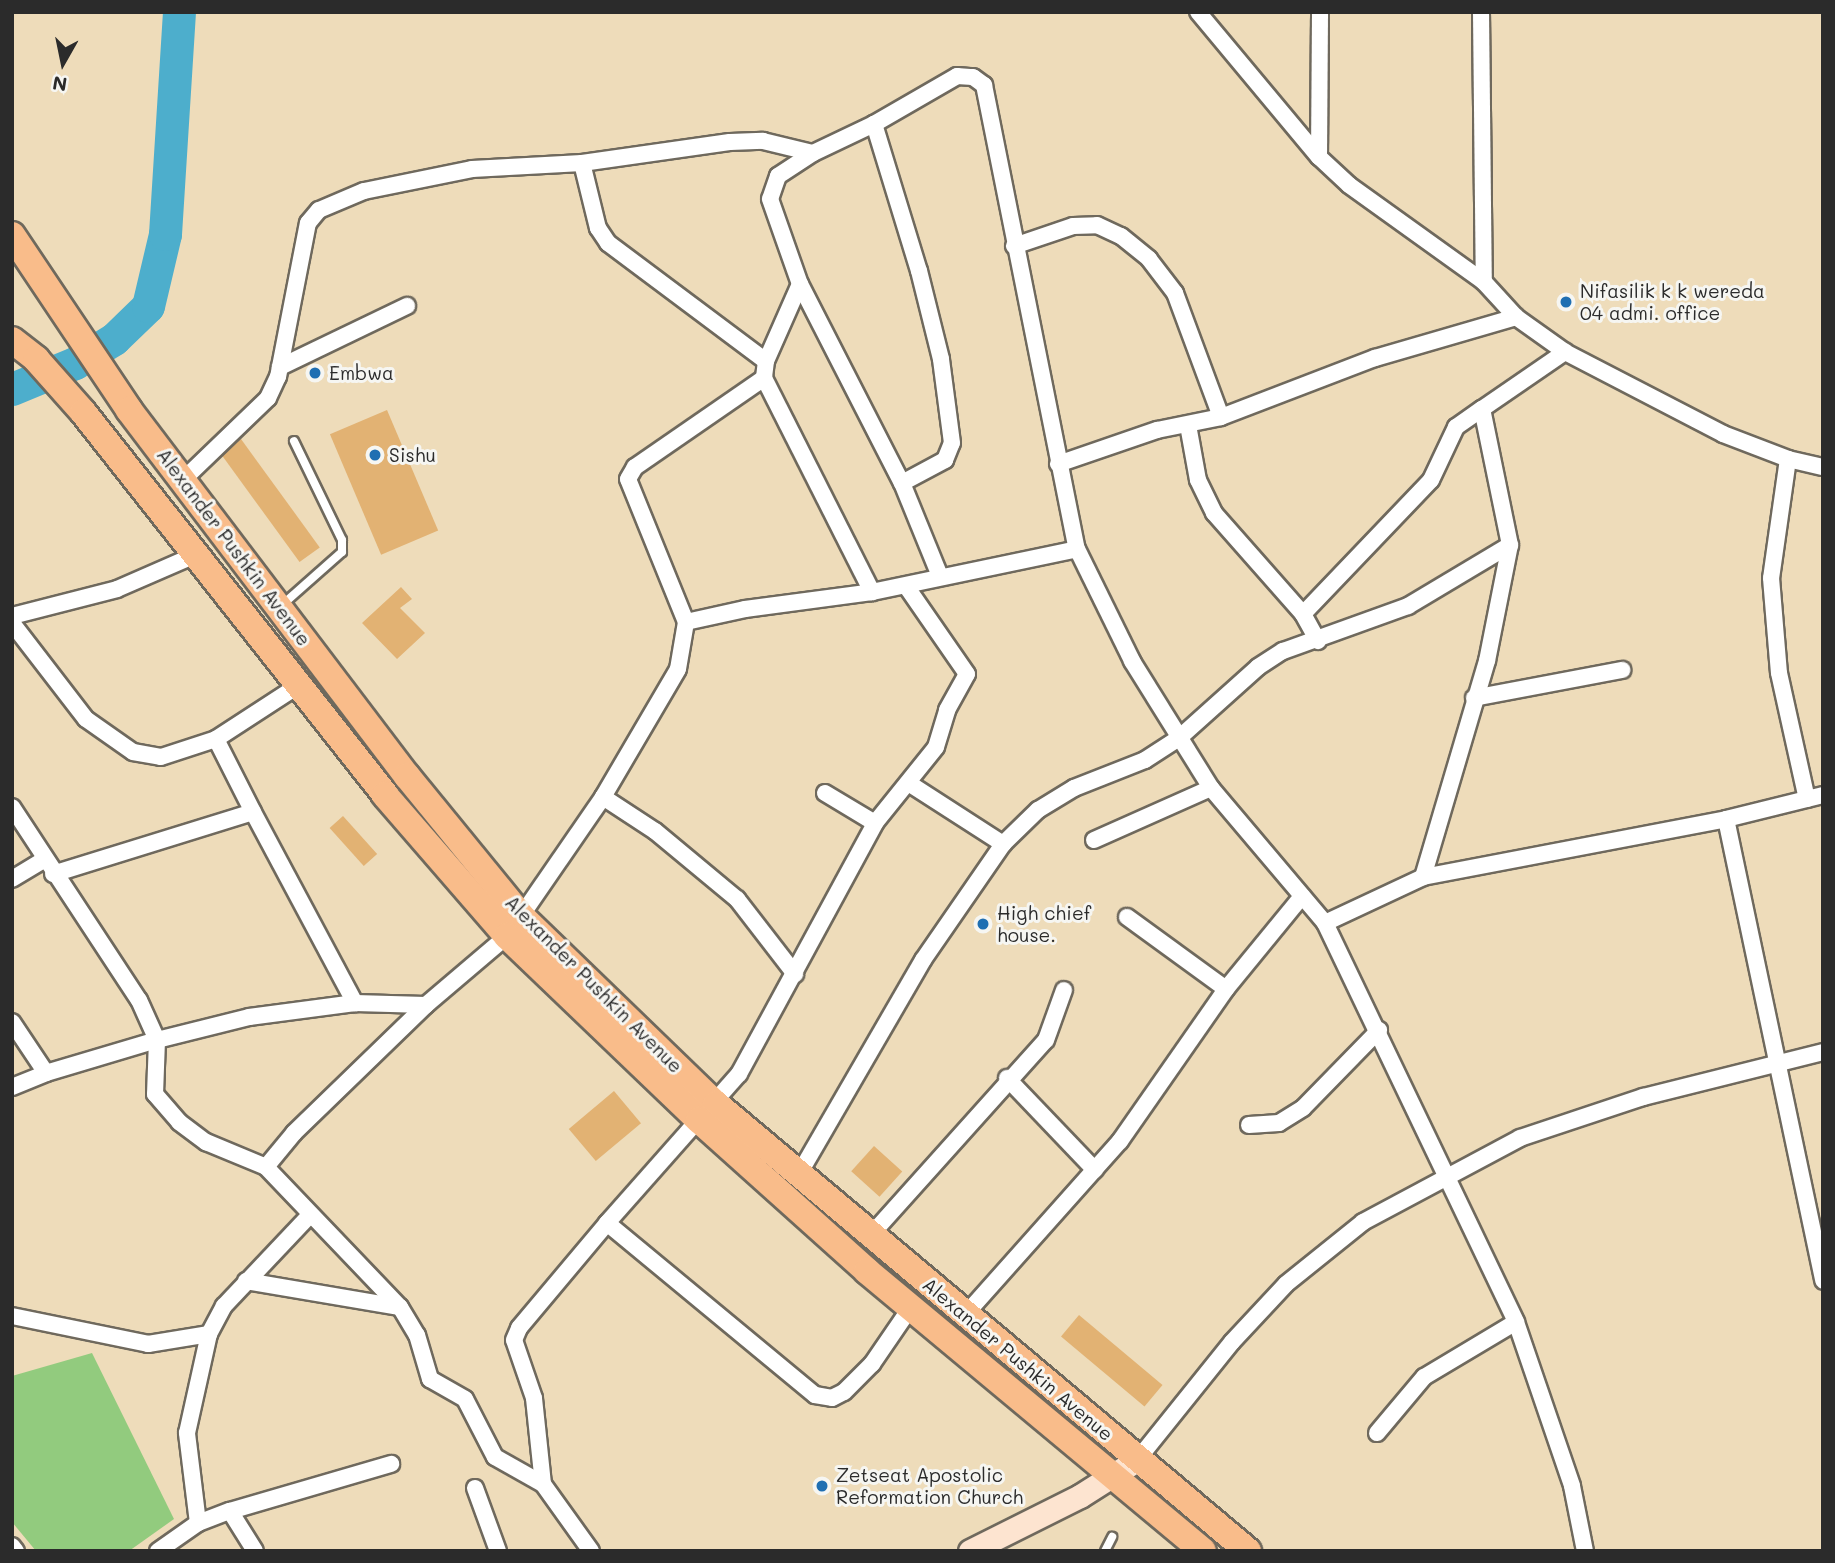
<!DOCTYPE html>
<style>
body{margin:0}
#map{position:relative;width:1835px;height:1563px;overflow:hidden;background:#eedcba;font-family:Mali,sans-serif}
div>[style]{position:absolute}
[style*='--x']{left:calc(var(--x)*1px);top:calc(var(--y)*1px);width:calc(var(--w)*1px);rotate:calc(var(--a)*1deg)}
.green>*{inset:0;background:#92cb7e}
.river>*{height:33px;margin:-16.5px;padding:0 16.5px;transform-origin:16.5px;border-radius:16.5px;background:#4daecc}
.building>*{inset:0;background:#e2b273;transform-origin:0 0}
.roads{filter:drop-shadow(2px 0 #6f695d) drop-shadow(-2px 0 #6f695d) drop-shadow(0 2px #6f695d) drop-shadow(0 -2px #6f695d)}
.lane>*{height:8px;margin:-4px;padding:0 4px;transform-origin:4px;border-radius:4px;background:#fff}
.street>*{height:16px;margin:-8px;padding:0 8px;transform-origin:8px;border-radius:8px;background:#fff}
.secondary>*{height:23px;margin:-11.5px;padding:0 11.5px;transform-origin:11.5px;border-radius:11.5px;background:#fde4d0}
.primary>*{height:26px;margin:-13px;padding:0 13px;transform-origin:13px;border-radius:13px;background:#f9bc8a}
.dots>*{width:19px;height:19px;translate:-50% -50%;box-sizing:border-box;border:4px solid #f6f6f2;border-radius:50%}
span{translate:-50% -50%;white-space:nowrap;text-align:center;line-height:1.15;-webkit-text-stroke:6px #f6f6f2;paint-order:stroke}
.poi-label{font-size:19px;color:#2b2b2b}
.left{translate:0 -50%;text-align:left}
.street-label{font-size:19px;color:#2b2b2b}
.frame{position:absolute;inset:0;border:14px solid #2b2b2b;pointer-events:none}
.north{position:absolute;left:28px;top:28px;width:70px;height:70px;-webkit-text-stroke:5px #f6f6f2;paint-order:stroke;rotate:189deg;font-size:19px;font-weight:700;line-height:28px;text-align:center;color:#2b2b2b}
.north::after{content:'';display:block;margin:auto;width:24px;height:32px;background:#2b2b2b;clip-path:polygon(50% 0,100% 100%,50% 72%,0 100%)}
</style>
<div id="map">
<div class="green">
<div style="clip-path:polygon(92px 1353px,174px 1519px,129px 1551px,36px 1551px,12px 1522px,12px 1376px)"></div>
</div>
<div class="river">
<div style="--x:12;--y:389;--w:68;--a:-22.4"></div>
<div style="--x:75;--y:363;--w:46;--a:-31.6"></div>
<div style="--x:114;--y:339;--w:47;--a:-44.1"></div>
<div style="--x:148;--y:306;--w:74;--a:-76.7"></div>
<div style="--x:165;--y:234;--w:222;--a:-86.4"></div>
</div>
<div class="building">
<div style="left:387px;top:410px;width:131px;height:62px;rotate:67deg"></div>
<div style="left:241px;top:439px;width:134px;height:25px;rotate:54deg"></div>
<div style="clip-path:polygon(401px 587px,412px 599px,400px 608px,425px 633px,397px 659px,362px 623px)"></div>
<div style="left:343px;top:816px;width:51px;height:18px;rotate:48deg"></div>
<div style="left:614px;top:1091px;width:42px;height:59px;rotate:50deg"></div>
<div style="left:874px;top:1146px;width:38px;height:34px;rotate:42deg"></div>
<div style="left:1079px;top:1315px;width:109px;height:28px;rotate:40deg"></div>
</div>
<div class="roads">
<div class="lane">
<div style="--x:282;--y:605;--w:80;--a:-41.5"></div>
<div style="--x:342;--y:552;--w:12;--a:-90"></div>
<div style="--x:342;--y:540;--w:110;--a:-115.9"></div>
<div style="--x:1105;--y:1551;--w:16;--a:-63"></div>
</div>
<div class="street">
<div style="--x:1198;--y:12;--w:189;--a:50.2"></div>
<div style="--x:1319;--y:157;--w:41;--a:43"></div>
<div style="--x:1349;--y:185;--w:166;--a:35.7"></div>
<div style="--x:1484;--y:282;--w:47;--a:47.6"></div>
<div style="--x:1516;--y:317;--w:60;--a:35.5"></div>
<div style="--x:1565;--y:352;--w:178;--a:27.4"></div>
<div style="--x:1723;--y:434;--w:70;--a:21"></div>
<div style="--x:1788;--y:459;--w:36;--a:13"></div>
<div style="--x:1481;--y:12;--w:270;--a:89.4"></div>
<div style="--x:874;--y:124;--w:96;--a:-30"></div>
<div style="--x:957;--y:76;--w:16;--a:4"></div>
<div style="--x:973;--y:77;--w:14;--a:36"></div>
<div style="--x:984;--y:85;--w:473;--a:78.7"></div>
<div style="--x:1077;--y:549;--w:125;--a:63.8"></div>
<div style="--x:1132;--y:661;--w:150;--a:58.1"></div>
<div style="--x:1211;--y:788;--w:177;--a:49.8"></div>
<div style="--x:1325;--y:923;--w:108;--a:-25.1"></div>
<div style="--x:1423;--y:877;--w:309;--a:-10.8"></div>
<div style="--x:1726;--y:819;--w:100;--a:-13.9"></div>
<div style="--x:1319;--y:157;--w:145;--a:-89.6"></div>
<div style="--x:582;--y:163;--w:67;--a:76.2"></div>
<div style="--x:598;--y:228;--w:18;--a:56"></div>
<div style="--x:608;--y:243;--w:197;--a:36.8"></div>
<div style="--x:1014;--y:246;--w:62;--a:-18.7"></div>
<div style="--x:1073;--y:226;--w:24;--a:-2"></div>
<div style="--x:1097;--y:225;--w:26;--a:25"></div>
<div style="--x:1121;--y:236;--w:36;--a:39"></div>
<div style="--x:1149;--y:259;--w:43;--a:52.6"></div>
<div style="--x:1175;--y:293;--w:132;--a:69.6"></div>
<div style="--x:800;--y:284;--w:84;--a:113.8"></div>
<div style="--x:766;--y:361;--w:17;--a:97"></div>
<div style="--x:764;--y:378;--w:240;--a:63.2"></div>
<div style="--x:280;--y:367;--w:141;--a:-25.7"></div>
<div style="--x:1188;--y:425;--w:56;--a:79.7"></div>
<div style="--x:1198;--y:480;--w:37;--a:64"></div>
<div style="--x:1214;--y:513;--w:135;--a:48.6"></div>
<div style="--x:1303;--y:614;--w:31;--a:61"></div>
<div style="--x:1788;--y:459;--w:120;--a:98.1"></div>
<div style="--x:1771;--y:578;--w:95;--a:85.2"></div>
<div style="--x:1779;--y:673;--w:129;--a:77.5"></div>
<div style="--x:1058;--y:464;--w:105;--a:-19"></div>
<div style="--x:1157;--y:430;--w:65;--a:-11.5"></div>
<div style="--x:1221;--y:417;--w:165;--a:-21"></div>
<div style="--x:1375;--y:358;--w:147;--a:-16.2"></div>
<div style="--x:185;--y:478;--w:115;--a:-43.9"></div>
<div style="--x:268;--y:398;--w:23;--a:-65"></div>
<div style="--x:278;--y:377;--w:157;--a:-79"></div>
<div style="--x:308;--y:223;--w:17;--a:-50"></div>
<div style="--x:319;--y:210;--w:49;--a:-22.9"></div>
<div style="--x:364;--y:191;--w:110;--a:-11.5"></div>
<div style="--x:472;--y:169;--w:110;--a:-3.1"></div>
<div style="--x:582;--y:163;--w:149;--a:-8.1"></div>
<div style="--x:730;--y:142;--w:33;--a:-2"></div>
<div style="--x:763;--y:141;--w:51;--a:13.5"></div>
<div style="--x:902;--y:483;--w:49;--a:-28.1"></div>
<div style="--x:945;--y:460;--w:18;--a:-68"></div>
<div style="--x:952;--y:443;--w:85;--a:-97.5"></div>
<div style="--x:941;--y:359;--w:91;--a:-104"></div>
<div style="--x:919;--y:271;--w:154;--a:-107"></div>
<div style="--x:874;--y:124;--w:68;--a:154.6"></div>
<div style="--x:813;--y:153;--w:42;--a:146.7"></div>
<div style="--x:778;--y:176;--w:24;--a:109"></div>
<div style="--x:770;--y:199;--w:90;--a:70.6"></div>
<div style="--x:800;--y:284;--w:224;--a:62.9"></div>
<div style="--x:902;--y:483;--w:100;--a:67.8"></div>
<div style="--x:1303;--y:614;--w:185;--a:-46.3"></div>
<div style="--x:1431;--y:480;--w:59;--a:-64.7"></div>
<div style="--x:1456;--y:427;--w:32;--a:-35"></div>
<div style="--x:12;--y:616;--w:108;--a:-14.4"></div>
<div style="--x:117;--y:589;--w:83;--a:-23.5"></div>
<div style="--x:686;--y:622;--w:154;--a:-112.1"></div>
<div style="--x:628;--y:479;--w:14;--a:-60"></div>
<div style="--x:635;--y:467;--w:157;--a:-34.6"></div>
<div style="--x:12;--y:623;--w:121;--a:52.4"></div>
<div style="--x:86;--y:719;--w:57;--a:35.1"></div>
<div style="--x:133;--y:752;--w:28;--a:10"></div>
<div style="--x:161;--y:757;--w:58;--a:-18.1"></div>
<div style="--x:216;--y:739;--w:82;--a:63.1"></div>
<div style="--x:1474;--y:698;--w:151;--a:-10.7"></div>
<div style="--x:216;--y:739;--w:99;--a:-33"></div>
<div style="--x:910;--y:784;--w:111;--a:32.8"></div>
<div style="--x:825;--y:793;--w:58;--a:31"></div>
<div style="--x:603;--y:797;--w:62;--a:33.2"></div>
<div style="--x:655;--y:831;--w:107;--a:39.7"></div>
<div style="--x:737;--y:899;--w:95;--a:52.3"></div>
<div style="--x:12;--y:807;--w:231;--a:56.7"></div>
<div style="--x:139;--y:1000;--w:44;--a:65.8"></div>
<div style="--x:157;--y:1040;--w:95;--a:-14"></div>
<div style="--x:249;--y:1017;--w:107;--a:-7.5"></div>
<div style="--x:355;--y:1003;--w:71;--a:1.6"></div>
<div style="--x:426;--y:1005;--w:106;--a:-40.4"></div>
<div style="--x:1726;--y:819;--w:472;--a:78.1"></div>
<div style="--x:1094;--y:840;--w:128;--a:-24"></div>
<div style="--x:53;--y:874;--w:209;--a:-17.2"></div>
<div style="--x:253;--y:812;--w:217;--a:61.9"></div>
<div style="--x:1423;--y:877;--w:225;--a:-73.5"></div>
<div style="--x:1487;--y:661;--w:118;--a:-78.8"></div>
<div style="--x:1510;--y:545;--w:139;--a:-101.6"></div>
<div style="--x:1482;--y:409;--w:101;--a:-34.5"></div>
<div style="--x:12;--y:879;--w:37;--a:-31"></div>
<div style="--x:521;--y:916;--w:145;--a:-55.4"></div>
<div style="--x:603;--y:797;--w:148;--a:-59.6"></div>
<div style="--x:678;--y:669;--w:48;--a:-80.3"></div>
<div style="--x:686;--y:622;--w:60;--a:-12.4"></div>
<div style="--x:745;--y:609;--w:128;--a:-7.6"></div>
<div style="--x:872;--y:592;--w:209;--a:-11.8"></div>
<div style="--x:1127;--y:917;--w:122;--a:36"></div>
<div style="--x:1325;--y:923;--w:442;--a:64.4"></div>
<div style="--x:1516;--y:1322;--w:173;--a:71.1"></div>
<div style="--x:1572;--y:1486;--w:66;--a:78.7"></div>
<div style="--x:426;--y:1005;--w:184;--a:135.9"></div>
<div style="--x:294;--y:1133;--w:44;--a:129.5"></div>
<div style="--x:266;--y:1167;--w:194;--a:46.3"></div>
<div style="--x:400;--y:1307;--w:33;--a:59"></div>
<div style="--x:417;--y:1335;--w:46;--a:73.5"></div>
<div style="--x:430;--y:1379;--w:40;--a:29.7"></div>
<div style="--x:465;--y:1399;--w:65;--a:62.7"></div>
<div style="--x:495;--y:1457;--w:55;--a:29.4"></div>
<div style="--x:12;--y:1022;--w:61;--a:56.3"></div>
<div style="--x:46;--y:1073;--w:116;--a:-16.6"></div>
<div style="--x:157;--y:1040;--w:54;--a:92.1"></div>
<div style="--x:155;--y:1094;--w:37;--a:49"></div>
<div style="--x:179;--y:1122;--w:34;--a:37"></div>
<div style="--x:206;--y:1142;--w:65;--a:22.6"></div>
<div style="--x:1007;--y:1078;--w:127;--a:46.3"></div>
<div style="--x:12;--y:1087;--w:37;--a:-22"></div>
<div style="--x:1249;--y:1125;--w:30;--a:-4"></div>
<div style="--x:1279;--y:1123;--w:28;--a:-32"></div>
<div style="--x:1303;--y:1108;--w:109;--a:-45.7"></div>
<div style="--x:799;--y:1174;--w:247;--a:-59.9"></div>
<div style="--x:923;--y:960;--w:141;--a:-55.4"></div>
<div style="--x:1003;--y:844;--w:49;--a:-44.2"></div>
<div style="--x:1038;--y:810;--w:42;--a:-31.4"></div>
<div style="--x:1074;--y:788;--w:76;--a:-21.5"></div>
<div style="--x:1145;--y:760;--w:40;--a:-32.9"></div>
<div style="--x:1179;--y:738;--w:106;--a:-41.9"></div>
<div style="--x:1258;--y:667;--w:30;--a:-33"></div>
<div style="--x:1283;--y:651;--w:133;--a:-19.8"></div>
<div style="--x:1408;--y:606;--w:119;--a:-30.9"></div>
<div style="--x:607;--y:1223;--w:270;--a:39.6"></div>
<div style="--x:815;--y:1395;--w:17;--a:10"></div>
<div style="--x:832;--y:1398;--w:13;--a:-27"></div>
<div style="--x:844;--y:1392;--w:40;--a:-45"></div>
<div style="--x:872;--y:1364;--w:69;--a:-55.6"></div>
<div style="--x:870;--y:1236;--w:263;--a:-48.1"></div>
<div style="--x:1046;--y:1040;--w:53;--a:-70.2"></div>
<div style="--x:246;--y:1281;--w:156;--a:9.6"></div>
<div style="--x:965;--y:1315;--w:233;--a:-48.3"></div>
<div style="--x:1120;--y:1141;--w:185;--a:-55.1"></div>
<div style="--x:1226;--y:989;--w:120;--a:-50.7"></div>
<div style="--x:12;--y:1316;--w:139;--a:11.6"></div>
<div style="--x:148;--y:1344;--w:62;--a:-9.3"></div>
<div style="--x:1377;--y:1433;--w:73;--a:-50"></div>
<div style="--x:1424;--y:1377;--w:107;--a:-30.9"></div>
<div style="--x:1138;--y:1459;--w:150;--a:-51.2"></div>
<div style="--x:1232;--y:1342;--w:79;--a:-47"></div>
<div style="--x:1286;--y:1284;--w:99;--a:-38.8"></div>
<div style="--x:1363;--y:1222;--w:178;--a:-28.1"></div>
<div style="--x:1520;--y:1138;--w:130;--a:-18.4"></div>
<div style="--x:1643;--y:1097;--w:186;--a:-14"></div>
<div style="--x:475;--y:1488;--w:67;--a:69.9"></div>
<div style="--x:230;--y:1511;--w:168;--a:-16.3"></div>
<div style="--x:198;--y:1523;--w:91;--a:-97"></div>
<div style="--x:187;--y:1433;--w:101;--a:-77.5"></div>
<div style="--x:209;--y:1334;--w:32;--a:-62"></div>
<div style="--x:224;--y:1306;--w:125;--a:-46.6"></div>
<div style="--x:12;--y:1546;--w:6;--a:51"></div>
<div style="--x:158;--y:1551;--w:49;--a:-35"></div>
<div style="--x:198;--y:1523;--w:34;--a:-21"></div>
<div style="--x:230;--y:1511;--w:47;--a:58"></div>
<div style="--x:591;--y:1551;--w:82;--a:-125.6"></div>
<div style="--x:543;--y:1484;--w:86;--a:-96"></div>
<div style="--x:534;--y:1398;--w:61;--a:-109"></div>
<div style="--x:514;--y:1340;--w:13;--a:-67"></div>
<div style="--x:519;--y:1328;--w:137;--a:-50"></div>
<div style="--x:607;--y:1223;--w:199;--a:-48.5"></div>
<div style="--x:739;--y:1074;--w:285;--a:-61.5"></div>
<div style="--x:875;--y:823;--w:97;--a:-51.2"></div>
<div style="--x:936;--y:747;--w:39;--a:-73"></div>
<div style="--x:947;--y:710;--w:41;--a:-60.9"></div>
<div style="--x:967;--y:674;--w:107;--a:-124.7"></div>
</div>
<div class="secondary">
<div style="--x:970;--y:1551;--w:123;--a:-26.6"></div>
<div style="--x:1080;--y:1496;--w:69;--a:-32.5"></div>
</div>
<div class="primary">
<div style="--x:12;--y:235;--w:211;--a:56.2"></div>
<div style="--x:129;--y:410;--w:460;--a:52.8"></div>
<div style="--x:407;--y:776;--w:181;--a:50.8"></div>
<div style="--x:521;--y:916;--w:271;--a:44"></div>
<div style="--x:716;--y:1104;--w:695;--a:40.04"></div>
<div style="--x:12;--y:340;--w:31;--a:38"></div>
<div style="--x:36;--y:359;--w:71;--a:48.4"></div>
<div style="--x:83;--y:412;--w:488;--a:51.7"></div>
<div style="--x:385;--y:795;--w:186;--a:49.1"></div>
<div style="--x:507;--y:936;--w:266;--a:43.8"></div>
<div style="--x:699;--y:1120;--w:226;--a:41.9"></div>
<div style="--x:867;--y:1271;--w:437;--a:39.8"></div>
</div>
</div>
<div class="dots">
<div style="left:1566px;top:302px;background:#1f6fb2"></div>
<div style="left:315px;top:373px;background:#1f6fb2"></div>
<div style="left:375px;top:455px;background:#1f6fb2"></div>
<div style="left:983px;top:924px;background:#1f6fb2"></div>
<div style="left:822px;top:1486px;background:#1f6fb2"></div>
</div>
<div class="poi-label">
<span class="left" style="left:1580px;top:302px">Nifasilik k k wereda<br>04 admi. office</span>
<span class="left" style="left:329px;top:373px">Embwa</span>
<span class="left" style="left:389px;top:455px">Sishu</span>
<span class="left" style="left:997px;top:924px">High chief<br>house.</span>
<span class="left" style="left:836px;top:1486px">Zetseat Apostolic<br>Reformation Church</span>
</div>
<div class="street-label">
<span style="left:234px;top:547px;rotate:53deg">Alexander Pushkin Avenue</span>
<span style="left:594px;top:984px;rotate:45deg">Alexander Pushkin Avenue</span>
<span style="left:1018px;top:1359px;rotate:40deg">Alexander Pushkin Avenue</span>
</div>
<div class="frame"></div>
<div class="north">N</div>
</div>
